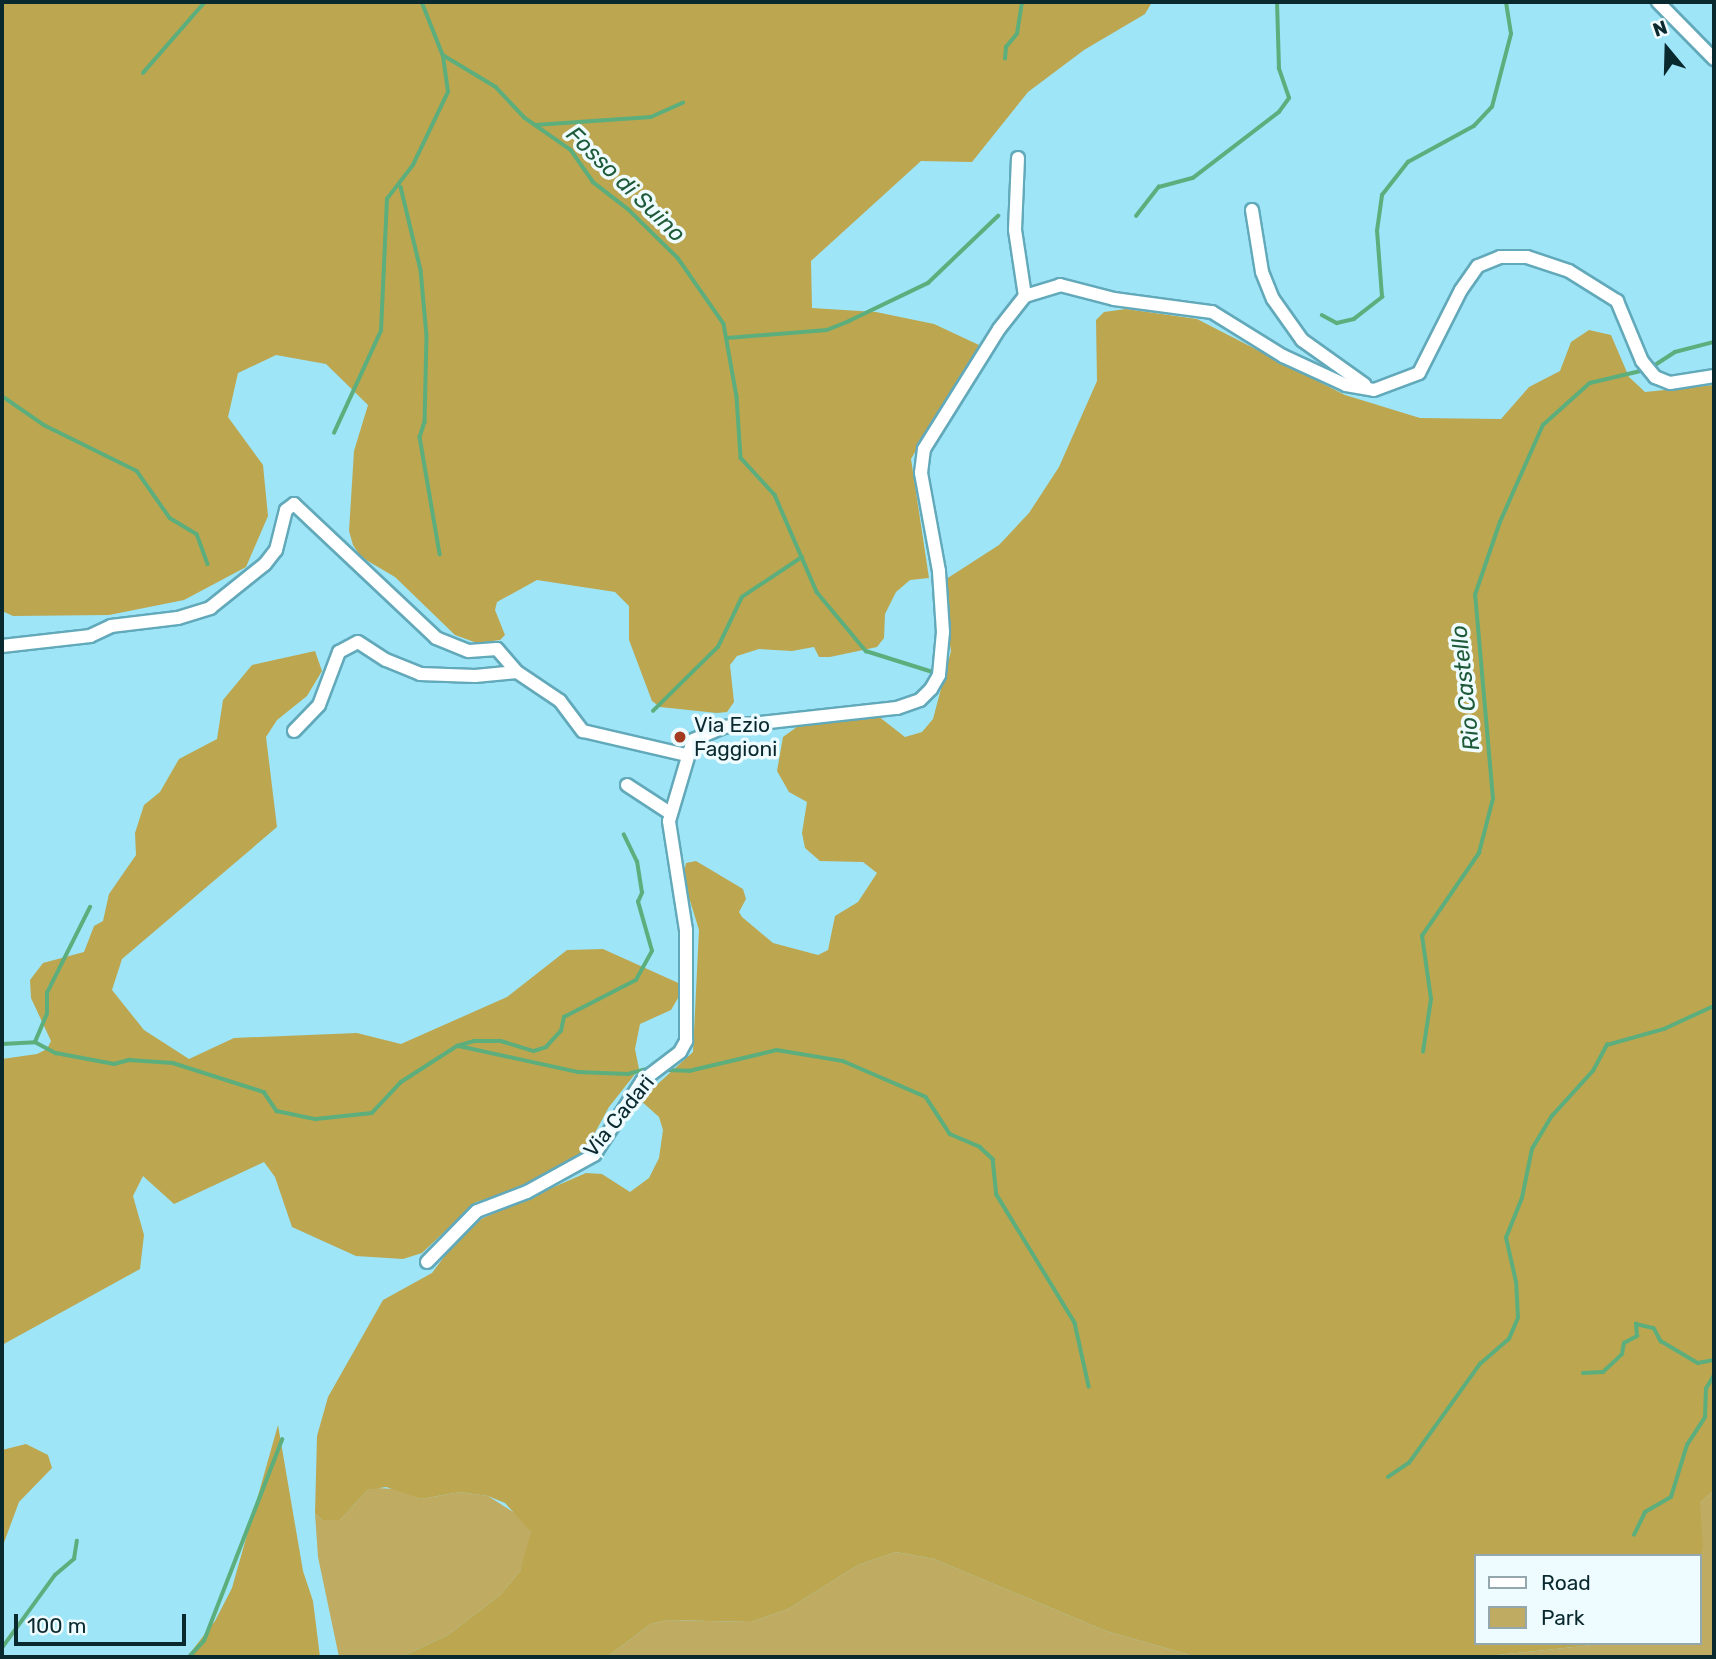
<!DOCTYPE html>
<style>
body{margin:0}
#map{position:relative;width:1716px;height:1659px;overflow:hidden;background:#9de5f7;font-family:Rubik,sans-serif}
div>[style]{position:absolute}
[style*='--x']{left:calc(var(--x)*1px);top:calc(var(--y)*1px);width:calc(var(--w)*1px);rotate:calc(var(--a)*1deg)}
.green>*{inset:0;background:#bfac62}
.forest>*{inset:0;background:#bda650}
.stream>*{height:3.5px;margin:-1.75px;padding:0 1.75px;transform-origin:1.75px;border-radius:1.75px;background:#5cae7c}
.roads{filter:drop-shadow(2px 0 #62a9ba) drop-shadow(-2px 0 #62a9ba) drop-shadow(0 2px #62a9ba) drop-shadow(0 -2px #62a9ba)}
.minor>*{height:12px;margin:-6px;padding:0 6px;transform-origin:6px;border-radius:6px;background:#fff}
.dots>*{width:19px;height:19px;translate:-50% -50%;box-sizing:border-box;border:4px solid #eefbff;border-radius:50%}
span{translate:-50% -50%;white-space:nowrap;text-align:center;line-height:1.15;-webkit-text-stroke:7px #eefbff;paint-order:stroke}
.poi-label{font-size:21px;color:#0a292f}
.left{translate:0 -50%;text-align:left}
.street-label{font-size:21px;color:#0a292f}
.water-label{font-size:23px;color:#1e5a38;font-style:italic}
.frame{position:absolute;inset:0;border:4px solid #0a292f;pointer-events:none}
.legend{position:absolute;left:1474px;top:1554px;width:228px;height:91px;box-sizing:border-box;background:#eefbff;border:2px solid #93a7ac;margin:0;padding:9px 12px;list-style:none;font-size:21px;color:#0a292f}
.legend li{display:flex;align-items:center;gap:14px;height:35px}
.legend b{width:35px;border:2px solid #93a7ac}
.north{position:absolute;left:1632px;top:14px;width:70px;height:70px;-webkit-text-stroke:5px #eefbff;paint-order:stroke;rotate:341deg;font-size:19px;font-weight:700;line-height:28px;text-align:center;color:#0a292f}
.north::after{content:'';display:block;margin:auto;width:24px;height:32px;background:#0a292f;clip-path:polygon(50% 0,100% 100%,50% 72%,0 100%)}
.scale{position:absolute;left:14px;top:1614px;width:172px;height:32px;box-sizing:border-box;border:4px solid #0a292f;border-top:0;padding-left:9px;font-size:21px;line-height:24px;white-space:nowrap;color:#0a292f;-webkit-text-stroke:5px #eefbff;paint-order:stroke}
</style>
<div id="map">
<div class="green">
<div style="clip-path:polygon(377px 1488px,395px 1489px,421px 1499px,460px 1492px,488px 1496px,521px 1517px,531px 1532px,531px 1542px,520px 1571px,500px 1595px,448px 1635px,401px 1657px,339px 1657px,318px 1557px,315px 1513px,322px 1520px,340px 1520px,368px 1490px)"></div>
<div style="clip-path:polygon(1714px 1490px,1714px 1657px,1478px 1657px,1612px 1643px,1700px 1643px,1700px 1503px)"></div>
<div style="clip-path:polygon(896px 1552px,934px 1559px,1106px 1631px,1197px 1657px,607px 1657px,651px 1624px,668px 1620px,751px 1622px,788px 1609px,858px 1565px)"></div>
</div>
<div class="forest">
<div style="clip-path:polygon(2px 2px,1152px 2px,1145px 14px,1084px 50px,1028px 92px,972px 162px,921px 161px,811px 261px,812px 308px,876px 312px,934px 324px,979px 345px,911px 459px,929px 578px,910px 580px,896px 592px,885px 614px,884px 638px,877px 647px,830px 657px,819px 657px,814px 647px,792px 651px,759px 649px,737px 656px,730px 665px,734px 702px,727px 712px,717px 713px,660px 707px,652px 701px,629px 640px,629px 606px,615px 592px,537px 580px,497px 602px,495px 610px,505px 635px,500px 640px,477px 643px,455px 635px,395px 577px,361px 557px,353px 545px,349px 531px,354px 451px,368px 405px,326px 364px,276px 355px,238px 373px,228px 417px,263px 465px,268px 516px,246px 567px,184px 600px,109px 615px,13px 616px,2px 611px)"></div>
<div style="clip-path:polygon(1126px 309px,1197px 319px,1345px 395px,1420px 418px,1501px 419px,1529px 387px,1560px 371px,1571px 342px,1589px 330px,1611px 335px,1629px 377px,1645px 392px,1714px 385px,1714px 1490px,1700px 1503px,1703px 1548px,1700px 1557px,1476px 1556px,1476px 1643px,1612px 1643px,1478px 1657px,1197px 1657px,1106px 1631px,934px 1559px,896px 1552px,858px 1565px,788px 1609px,751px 1622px,668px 1620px,651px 1624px,607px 1657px,401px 1657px,448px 1635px,500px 1595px,520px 1571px,531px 1532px,505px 1503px,488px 1496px,460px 1492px,421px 1499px,386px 1487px,368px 1490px,340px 1520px,322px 1520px,315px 1513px,317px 1436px,328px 1397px,383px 1300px,432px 1273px,459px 1237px,483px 1218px,586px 1173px,602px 1174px,630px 1192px,649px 1178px,659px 1158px,663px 1130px,659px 1117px,640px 1100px,693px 1052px,699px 930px,683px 878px,686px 863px,696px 861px,743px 889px,746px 899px,739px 912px,742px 917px,773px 943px,818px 955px,828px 950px,835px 916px,858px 902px,877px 873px,863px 862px,820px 861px,805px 848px,802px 833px,807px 802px,789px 792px,777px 771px,783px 737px,801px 724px,878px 716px,905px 737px,922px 732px,933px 719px,951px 651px,940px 583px,999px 545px,1029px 513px,1059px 467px,1097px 381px,1096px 320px,1104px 312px)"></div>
<div style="clip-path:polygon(315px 651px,322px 671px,307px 696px,277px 720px,266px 737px,277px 827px,122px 959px,112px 990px,144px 1030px,189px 1059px,234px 1038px,357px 1033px,401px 1044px,507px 997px,567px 950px,603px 949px,685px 986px,671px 1010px,640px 1024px,635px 1049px,639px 1069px,609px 1107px,585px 1151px,515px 1191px,476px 1202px,422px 1253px,403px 1259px,356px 1256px,292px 1227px,275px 1177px,264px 1162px,174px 1204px,143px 1176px,133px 1196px,144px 1235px,140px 1269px,2px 1345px,2px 1059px,37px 1054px,47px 1049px,51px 1041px,31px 998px,30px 980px,43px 963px,84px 952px,94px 926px,103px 921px,109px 894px,136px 855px,135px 833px,144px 805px,160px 792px,179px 759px,217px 739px,223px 700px,252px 665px)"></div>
<div style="clip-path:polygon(278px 1425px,303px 1571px,313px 1601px,320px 1657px,187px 1657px,215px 1621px,232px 1588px)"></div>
<div style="clip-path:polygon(26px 1444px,48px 1455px,52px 1468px,19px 1502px,2px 1548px,2px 1450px)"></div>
</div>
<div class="stream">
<div style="--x:422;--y:2;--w:57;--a:68.4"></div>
<div style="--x:443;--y:55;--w:62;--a:31.1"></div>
<div style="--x:496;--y:87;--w:42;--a:46.9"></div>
<div style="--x:525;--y:118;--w:56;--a:34.8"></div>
<div style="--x:571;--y:150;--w:39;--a:55"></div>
<div style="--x:593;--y:182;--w:44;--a:37.6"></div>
<div style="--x:628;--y:209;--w:70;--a:44.4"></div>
<div style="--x:678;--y:258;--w:80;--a:55.1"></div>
<div style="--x:724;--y:324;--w:74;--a:79.9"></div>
<div style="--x:737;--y:397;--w:61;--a:86.2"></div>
<div style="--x:741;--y:458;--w:50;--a:47.4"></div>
<div style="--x:775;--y:495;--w:106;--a:66.6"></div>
<div style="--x:817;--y:592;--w:77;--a:50.3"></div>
<div style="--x:866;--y:651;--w:73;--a:17.4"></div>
<div style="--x:1005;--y:59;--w:12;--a:-85"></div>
<div style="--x:1006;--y:47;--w:17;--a:-50"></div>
<div style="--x:1017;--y:34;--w:32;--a:-81"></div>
<div style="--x:143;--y:73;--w:94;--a:-48.9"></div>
<div style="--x:535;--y:125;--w:116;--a:-3.9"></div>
<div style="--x:651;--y:117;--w:35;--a:-24"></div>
<div style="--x:401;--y:187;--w:85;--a:76.5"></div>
<div style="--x:421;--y:270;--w:66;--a:84.8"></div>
<div style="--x:427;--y:336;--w:86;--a:91.3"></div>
<div style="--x:425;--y:422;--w:16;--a:108"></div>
<div style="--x:420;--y:437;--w:119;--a:80.3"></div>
<div style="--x:1136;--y:216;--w:37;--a:-52"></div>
<div style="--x:1159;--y:187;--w:35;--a:-15"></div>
<div style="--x:1193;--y:178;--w:108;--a:-37.5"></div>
<div style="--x:1279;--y:112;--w:17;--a:-54"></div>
<div style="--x:1289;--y:98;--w:31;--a:-109"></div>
<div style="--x:1279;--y:69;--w:67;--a:-91.7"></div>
<div style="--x:1322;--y:315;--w:17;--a:28"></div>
<div style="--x:1337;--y:323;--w:17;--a:-13"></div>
<div style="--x:1354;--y:319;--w:36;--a:-38"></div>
<div style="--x:1382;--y:297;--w:66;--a:-94.3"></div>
<div style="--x:1377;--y:231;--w:36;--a:-82"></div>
<div style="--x:1382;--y:195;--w:42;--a:-51.8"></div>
<div style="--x:1408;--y:162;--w:75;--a:-28.6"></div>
<div style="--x:1474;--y:126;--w:26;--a:-47"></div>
<div style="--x:1492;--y:107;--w:75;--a:-75.4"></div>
<div style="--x:1511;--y:34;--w:32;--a:-99"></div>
<div style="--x:727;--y:338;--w:100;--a:-4.6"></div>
<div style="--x:827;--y:330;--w:24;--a:-22"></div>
<div style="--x:849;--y:321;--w:88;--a:-25.7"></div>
<div style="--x:928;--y:283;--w:97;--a:-43.7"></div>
<div style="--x:1652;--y:367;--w:27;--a:-33"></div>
<div style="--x:1675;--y:352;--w:40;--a:-14.4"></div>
<div style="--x:2;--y:396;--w:51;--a:34.6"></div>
<div style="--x:44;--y:425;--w:104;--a:26.3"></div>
<div style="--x:137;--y:471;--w:57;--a:54.9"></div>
<div style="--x:170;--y:518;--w:31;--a:31"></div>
<div style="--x:197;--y:534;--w:32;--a:70"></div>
<div style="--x:334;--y:433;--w:112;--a:-65.3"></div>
<div style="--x:381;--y:331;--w:132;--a:-87.4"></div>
<div style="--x:387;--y:199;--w:43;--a:-52.6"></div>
<div style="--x:413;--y:165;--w:81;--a:-64.4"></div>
<div style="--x:448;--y:92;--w:37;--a:-98"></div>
<div style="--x:653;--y:711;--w:91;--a:-44.6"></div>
<div style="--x:718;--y:647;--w:55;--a:-64.4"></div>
<div style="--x:742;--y:597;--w:72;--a:-33.7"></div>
<div style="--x:35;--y:1042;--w:30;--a:-67"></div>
<div style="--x:47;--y:1014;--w:21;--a:-90"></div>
<div style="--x:47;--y:993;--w:96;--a:-63.4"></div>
<div style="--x:2;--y:1044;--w:33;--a:-3"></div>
<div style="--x:35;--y:1042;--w:24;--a:28"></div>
<div style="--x:56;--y:1053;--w:59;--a:10.7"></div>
<div style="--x:114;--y:1064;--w:16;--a:-15"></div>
<div style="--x:129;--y:1060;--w:44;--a:3.9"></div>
<div style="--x:173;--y:1063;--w:96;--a:17.7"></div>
<div style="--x:264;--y:1092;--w:23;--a:56"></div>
<div style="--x:277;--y:1111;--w:40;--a:12"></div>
<div style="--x:316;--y:1119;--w:56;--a:-6.1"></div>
<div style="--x:372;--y:1113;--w:42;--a:-46.9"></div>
<div style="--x:401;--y:1082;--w:67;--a:-32.7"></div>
<div style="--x:457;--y:1046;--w:18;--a:-16"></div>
<div style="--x:474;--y:1041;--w:27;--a:0"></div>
<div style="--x:501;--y:1041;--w:34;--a:17"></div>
<div style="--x:534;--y:1051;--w:13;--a:-18"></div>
<div style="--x:546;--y:1047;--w:22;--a:-47"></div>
<div style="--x:561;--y:1031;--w:14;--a:-78"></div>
<div style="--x:564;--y:1017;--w:81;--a:-27.2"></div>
<div style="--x:636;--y:980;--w:33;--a:-61"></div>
<div style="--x:652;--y:951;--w:51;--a:-105.9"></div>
<div style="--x:638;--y:902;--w:10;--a:-66"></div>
<div style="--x:642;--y:893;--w:31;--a:-99"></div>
<div style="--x:637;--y:862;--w:30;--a:-116"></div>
<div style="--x:459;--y:1046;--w:122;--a:12.3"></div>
<div style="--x:578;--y:1072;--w:50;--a:2.3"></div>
<div style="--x:628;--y:1074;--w:24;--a:-15"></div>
<div style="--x:1423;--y:1052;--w:54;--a:-81.4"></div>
<div style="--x:1431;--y:999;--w:64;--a:-98.1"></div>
<div style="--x:1422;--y:936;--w:101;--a:-55.5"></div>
<div style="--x:1479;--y:853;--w:56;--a:-75.5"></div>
<div style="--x:1493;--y:799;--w:205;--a:-95"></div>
<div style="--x:1475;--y:595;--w:77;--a:-71.1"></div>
<div style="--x:1500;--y:522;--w:106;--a:-66.1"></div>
<div style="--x:1543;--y:425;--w:63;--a:-41.8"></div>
<div style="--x:1590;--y:383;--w:57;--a:-13.3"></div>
<div style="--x:665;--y:1070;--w:24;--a:2"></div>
<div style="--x:689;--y:1071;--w:90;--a:-13.4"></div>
<div style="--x:777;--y:1050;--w:67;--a:9.5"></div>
<div style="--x:843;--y:1061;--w:90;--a:23.4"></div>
<div style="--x:926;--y:1097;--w:44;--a:57"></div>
<div style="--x:950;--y:1134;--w:33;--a:23"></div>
<div style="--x:980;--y:1147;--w:18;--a:43"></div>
<div style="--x:993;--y:1159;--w:36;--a:84"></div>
<div style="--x:997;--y:1195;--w:150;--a:58.6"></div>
<div style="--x:1075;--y:1323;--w:65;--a:77.5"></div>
<div style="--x:1583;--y:1373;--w:20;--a:-3"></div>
<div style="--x:1603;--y:1372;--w:26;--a:-43"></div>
<div style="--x:1622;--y:1354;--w:11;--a:-80"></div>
<div style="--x:1624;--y:1343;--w:15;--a:-28"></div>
<div style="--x:1637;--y:1336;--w:12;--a:-95"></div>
<div style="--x:1636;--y:1324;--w:18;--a:13"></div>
<div style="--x:1654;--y:1328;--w:15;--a:62"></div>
<div style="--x:1661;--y:1341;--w:43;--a:30.7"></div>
<div style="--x:1698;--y:1363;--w:16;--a:-11"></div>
<div style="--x:1388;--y:1477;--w:25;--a:-34"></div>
<div style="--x:1409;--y:1463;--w:122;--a:-54.4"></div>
<div style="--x:1480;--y:1364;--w:38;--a:-41"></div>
<div style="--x:1509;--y:1339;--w:23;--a:-67"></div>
<div style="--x:1518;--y:1318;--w:36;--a:-93"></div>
<div style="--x:1516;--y:1282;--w:45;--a:-102.8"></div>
<div style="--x:1506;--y:1238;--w:43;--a:-68.2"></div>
<div style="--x:1522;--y:1198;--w:50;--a:-78.5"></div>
<div style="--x:1532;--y:1149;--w:39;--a:-59"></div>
<div style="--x:1552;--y:1116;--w:61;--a:-47.7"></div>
<div style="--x:1593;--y:1071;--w:30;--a:-62"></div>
<div style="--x:1607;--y:1045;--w:59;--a:-15.7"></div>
<div style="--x:1664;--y:1029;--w:55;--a:-24.7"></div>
<div style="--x:1634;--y:1535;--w:25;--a:-64"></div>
<div style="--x:1645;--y:1512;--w:30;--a:-30"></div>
<div style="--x:1671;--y:1497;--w:54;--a:-72.9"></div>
<div style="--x:1687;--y:1445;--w:33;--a:-57"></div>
<div style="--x:1705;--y:1417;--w:28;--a:-88"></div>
<div style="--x:1706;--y:1389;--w:16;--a:-60"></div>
<div style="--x:2;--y:1648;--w:90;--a:-54"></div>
<div style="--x:55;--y:1575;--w:25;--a:-40"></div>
<div style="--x:74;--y:1559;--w:18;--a:-81"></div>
<div style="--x:189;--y:1657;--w:22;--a:-47"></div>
<div style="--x:204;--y:1641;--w:216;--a:-68.8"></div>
</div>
<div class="roads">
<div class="minor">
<div style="--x:1658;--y:2;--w:80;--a:45.5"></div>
<div style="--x:1018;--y:158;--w:72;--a:92.4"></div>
<div style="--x:1015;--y:230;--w:67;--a:81.4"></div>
<div style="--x:1252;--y:210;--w:63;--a:80.8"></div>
<div style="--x:1262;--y:272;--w:29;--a:68"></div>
<div style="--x:1273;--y:299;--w:50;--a:54.7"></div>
<div style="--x:1302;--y:340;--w:77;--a:35.5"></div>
<div style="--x:2;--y:646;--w:89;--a:-6.5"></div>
<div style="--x:90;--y:636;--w:23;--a:-25"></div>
<div style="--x:111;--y:626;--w:67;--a:-6.8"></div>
<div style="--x:178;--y:618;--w:34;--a:-17"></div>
<div style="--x:210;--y:608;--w:70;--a:-38.7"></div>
<div style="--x:265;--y:564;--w:18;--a:-52"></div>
<div style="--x:276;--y:550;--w:41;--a:-76"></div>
<div style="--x:286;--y:510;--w:10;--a:-37"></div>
<div style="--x:294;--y:504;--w:195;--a:43.3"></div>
<div style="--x:436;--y:638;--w:35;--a:22"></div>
<div style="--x:469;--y:651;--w:28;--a:-4"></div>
<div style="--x:497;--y:649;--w:30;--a:49"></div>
<div style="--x:294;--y:731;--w:36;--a:-46"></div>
<div style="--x:319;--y:705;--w:57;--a:-69.3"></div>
<div style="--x:339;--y:652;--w:21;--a:-28"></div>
<div style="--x:358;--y:642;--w:33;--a:33"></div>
<div style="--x:386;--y:660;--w:37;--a:22"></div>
<div style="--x:420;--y:674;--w:55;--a:2.1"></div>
<div style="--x:475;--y:676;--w:42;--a:-5.4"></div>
<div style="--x:517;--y:672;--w:52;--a:34"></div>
<div style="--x:560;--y:701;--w:38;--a:53"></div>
<div style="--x:583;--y:731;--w:106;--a:13.1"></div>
<div style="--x:627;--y:785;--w:51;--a:33.1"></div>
<div style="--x:427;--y:1262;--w:71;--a:-45.6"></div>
<div style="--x:477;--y:1211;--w:53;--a:-20.8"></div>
<div style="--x:527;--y:1192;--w:77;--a:-28.9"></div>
<div style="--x:594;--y:1155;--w:88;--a:-57"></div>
<div style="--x:642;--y:1081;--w:48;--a:-37.3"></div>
<div style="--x:680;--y:1052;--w:13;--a:-61"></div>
<div style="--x:686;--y:1041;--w:111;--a:-90"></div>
<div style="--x:686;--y:930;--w:110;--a:-98.9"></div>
<div style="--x:669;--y:821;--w:84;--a:-73.5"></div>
<div style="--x:693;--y:740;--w:34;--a:-23"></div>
<div style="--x:724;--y:727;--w:174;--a:-6.3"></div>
<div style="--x:897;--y:708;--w:24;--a:-19"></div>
<div style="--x:920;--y:700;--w:16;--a:-45"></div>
<div style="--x:931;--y:689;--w:16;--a:-60"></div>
<div style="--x:939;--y:675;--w:43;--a:-84.7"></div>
<div style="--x:943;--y:632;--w:61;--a:-93.8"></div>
<div style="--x:939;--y:571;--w:100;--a:-100.4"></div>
<div style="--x:921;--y:473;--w:24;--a:-83"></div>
<div style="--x:924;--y:449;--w:142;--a:-58"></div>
<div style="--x:999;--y:329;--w:42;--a:-51.8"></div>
<div style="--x:1025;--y:296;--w:37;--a:-17"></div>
<div style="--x:1060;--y:285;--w:56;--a:14.5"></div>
<div style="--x:1114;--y:299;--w:99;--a:7.6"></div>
<div style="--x:1212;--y:312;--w:84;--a:31.8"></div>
<div style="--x:1283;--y:356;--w:69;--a:24.7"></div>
<div style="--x:1346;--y:385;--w:28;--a:10"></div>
<div style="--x:1374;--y:390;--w:48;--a:-20.7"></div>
<div style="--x:1419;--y:373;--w:93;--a:-63.2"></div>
<div style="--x:1461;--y:290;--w:29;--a:-55"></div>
<div style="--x:1478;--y:266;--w:24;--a:-22"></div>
<div style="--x:1500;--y:257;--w:27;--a:0"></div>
<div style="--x:1527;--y:257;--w:44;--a:18.4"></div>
<div style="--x:1569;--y:271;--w:57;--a:32"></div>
<div style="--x:1617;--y:301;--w:65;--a:67.4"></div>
<div style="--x:1642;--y:361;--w:21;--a:51"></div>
<div style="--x:1655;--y:377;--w:16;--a:22"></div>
<div style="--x:1670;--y:383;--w:45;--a:-9"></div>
</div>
</div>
<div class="dots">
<div style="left:680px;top:737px;background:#a43b21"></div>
</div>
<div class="poi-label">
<span class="left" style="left:694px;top:737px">Via Ezio<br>Faggioni</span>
</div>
<div class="street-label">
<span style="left:619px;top:1116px;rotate:-51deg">Via Cadari</span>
</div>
<div class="water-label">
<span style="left:626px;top:184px;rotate:44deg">Fosso di Suino</span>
<span style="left:1465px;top:688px;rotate:-96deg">Rio Castello</span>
</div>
<div class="frame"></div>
<ul class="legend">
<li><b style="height:9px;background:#fff"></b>Road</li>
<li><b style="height:19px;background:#bfac62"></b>Park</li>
</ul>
<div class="north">N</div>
<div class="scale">100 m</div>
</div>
